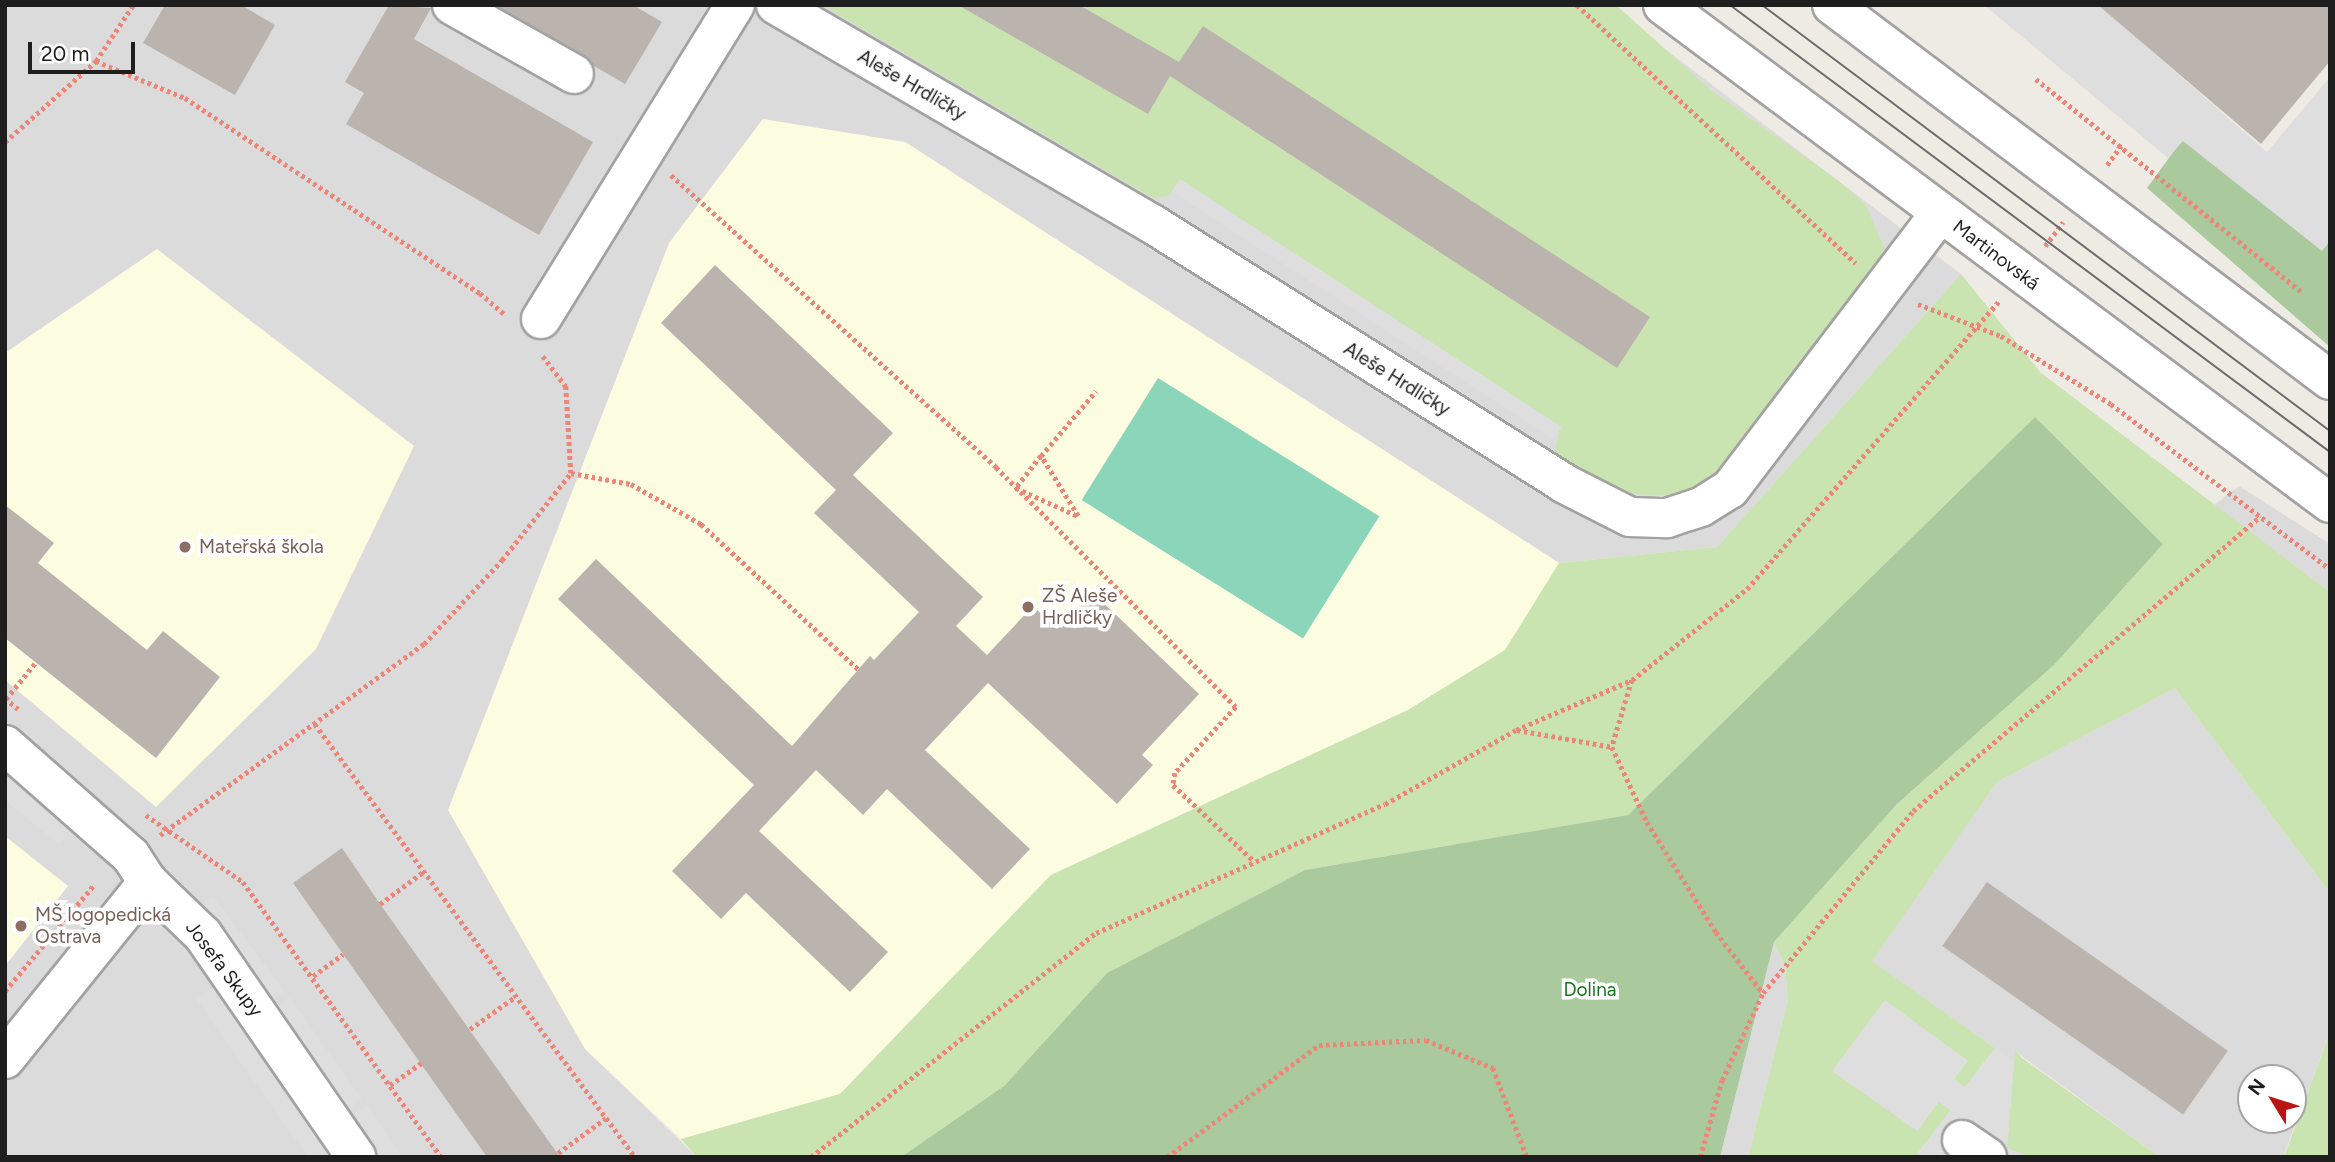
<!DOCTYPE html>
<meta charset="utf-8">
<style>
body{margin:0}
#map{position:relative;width:2335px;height:1162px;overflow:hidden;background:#eeebe5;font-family:Figtree,sans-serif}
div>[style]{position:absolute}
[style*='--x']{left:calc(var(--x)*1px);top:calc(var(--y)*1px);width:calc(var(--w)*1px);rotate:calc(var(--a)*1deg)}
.residential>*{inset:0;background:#dcdbdb}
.education>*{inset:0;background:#fcfce1}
.grass>*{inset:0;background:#c9e4b0}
.forest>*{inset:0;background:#aaca9e}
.pitch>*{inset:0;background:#8bd6ba;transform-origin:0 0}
.parking>*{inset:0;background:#dedede;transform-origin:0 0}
.building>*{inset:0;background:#bbb4ae;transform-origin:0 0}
.path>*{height:4.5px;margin-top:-2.25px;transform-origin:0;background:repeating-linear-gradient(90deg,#ed8678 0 3.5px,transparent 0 7px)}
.roads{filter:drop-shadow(2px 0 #a2a2a2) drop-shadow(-2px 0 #a2a2a2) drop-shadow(0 2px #a2a2a2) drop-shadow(0 -2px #a2a2a2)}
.minor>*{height:38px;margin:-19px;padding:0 19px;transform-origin:19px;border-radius:19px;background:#fff}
.tram>*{height:2px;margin:-1px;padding:0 1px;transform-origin:1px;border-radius:1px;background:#6c6c6c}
.dots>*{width:19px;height:19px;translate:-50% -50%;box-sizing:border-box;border:4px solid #fff;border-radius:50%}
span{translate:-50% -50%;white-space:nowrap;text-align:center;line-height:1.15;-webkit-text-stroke:7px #fff;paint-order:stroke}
.street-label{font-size:19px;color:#1e1e1e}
.education-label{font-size:19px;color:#785e54}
.left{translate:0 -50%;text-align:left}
.park-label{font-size:19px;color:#16731f}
.frame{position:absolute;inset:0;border:7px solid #1e1e1e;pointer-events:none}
.north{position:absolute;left:2237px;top:1064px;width:70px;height:70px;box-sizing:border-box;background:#fff;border:2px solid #a5a5a5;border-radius:50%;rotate:308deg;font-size:19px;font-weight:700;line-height:28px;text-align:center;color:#1e1e1e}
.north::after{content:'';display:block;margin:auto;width:24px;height:32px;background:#ba1512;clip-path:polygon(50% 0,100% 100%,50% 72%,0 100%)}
.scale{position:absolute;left:28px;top:42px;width:107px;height:32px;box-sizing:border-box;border:4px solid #1e1e1e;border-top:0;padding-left:9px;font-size:21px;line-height:24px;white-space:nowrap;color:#1e1e1e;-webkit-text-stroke:5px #fff;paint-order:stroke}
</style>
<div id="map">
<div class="residential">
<div style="clip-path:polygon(5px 5px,1607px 5px,1961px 274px,1717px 547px,1559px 563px,905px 142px,585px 1049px,697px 1157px,5px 1157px)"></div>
<div style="clip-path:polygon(2239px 486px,2330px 544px,2330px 592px,2214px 505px)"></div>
<div style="clip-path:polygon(evenodd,2175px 688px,2330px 893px,2330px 1032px,2283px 1157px,2160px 1157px,2015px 1051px,2007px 1147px,2031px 1157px,1922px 1157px,1995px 1048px,1871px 961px,1997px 782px,2175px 688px,2251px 1078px,2293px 1078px,2293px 1120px,2251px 1120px,2251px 1078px)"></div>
<div style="clip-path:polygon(1774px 942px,1785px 966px,1788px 1000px,1748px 1157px,1720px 1157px)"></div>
</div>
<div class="education">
<div style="clip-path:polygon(763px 119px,905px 142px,1559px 563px,1505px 650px,1408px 710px,1051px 875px,840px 1094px,681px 1139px,585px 1049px,448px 810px,669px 243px)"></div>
<div style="clip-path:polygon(157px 249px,414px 446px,316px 649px,156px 807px,5px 680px,5px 353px)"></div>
<div style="clip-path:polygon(5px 836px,68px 886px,5px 966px)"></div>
</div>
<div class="grass">
<div style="clip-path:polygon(822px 5px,1616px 5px,1711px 90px,1840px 182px,1866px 205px,1884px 248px,1876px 270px,1723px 470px,1683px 496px,1629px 494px,1601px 486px,1553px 457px,1560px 430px,1181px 180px,1168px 196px,1153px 198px)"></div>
<div style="clip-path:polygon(1961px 274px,2041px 373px,2330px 592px,2330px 893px,2175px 688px,1997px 782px,1872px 961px,1995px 1048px,1965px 1088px,1953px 1079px,1967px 1061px,1885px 1001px,1917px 1131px,1939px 1101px,1951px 1110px,1918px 1153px,1922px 1157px,1748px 1157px,1788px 1000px,1785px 966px,1774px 942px,1897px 804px,2055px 664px,2163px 544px,2035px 417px,1628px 815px,1305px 870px,1107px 973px,1004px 1086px,901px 1157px,697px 1157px,681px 1139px,840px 1094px,1051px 875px,1408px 710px,1505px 650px,1559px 563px,1717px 547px)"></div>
<div style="clip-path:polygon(2330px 1032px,2330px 1157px,2283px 1157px,2284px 1157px)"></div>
<div style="clip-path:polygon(2015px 1050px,2022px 1058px,2160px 1157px,2031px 1157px,2007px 1148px)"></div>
</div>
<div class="forest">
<div style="clip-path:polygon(2182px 140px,2322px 250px,2330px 241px,2330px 347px,2147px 188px)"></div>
<div style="clip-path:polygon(2035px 417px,2163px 544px,2055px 664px,1897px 804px,1774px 942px,1720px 1157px,901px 1157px,1004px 1086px,1107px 973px,1305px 870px,1628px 815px)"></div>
</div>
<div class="pitch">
<div style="left:1158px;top:378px;width:261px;height:144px;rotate:32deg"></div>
</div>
<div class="parking">
<div style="clip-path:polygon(1984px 5px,2099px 5px,2267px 152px,2330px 77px,2330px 241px,2322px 251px,2183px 141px,2168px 158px)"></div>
<div style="left:1180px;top:179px;width:455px;height:15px;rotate:33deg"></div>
<div style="clip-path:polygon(5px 769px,74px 824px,59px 844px,5px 800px)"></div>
<div style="clip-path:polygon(213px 897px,285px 991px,269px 1002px,274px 1009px,290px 998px,362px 1099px,346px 1111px,348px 1118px,367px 1106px,403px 1157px,308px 1157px,196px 999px,215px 986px,192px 951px,174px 937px,197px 906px)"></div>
<div style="clip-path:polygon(1885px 1000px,1968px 1061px,1954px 1079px,1965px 1087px,1995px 1048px,2013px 1061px,2007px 1148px,2031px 1157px,1922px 1157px,1917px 1154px,1951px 1110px,1938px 1102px,1917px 1131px,1832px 1071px)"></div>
</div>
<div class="building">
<div style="clip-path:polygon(165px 5px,241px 5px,275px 25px,235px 95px,143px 43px)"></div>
<div style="clip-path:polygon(389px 5px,431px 8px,414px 39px,593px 142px,539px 235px,346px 124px,364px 93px,345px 82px)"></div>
<div style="clip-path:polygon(489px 5px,633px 5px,662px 22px,625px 84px)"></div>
<div style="clip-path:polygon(958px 5px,1079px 5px,1179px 62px,1203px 26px,1650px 317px,1617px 368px,1170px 76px,1148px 114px)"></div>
<div style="clip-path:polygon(2098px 5px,2330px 5px,2330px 61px,2261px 144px)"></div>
<div style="clip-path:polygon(715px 265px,893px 433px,853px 475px,983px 597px,956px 626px,987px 655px,1033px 606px,1057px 629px,1092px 592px,1199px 694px,1142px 755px,1153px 765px,1117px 804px,988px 683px,925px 750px,1030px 849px,992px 889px,887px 789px,863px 815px,816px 770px,759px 831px,888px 952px,850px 992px,746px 893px,721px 919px,672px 871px,754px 785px,558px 599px,596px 559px,792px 746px,870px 656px,874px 660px,919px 612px,814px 513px,836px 490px,661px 323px)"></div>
<div style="clip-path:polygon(5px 505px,54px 543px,38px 563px,147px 650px,163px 631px,220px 677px,156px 758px,5px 638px)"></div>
<div style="clip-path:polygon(342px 848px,380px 904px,560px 1157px,487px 1157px,343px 954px,293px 883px)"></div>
<div style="left:1987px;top:882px;width:294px;height:78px;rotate:35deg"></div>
</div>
<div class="path">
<div style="--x:1577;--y:5;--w:380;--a:42.8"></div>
<div style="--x:96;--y:61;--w:67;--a:-56.5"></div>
<div style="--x:2036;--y:79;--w:342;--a:38.7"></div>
<div style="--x:5;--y:142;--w:122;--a:-41.7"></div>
<div style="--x:96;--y:61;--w:96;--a:22.6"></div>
<div style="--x:185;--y:98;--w:354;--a:33.5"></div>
<div style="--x:480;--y:293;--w:32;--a:41"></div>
<div style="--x:2107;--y:165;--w:24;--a:-54"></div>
<div style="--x:671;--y:175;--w:437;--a:41.9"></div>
<div style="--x:996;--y:467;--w:339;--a:45"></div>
<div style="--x:1236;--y:707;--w:90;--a:132.7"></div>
<div style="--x:1175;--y:773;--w:12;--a:99"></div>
<div style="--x:1173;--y:785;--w:112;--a:43.2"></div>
<div style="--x:2045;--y:246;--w:30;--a:-53"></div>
<div style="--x:1918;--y:304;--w:89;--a:21.1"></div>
<div style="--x:2001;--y:336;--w:129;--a:31.7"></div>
<div style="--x:2111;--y:404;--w:274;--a:37"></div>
<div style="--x:543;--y:356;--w:38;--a:53"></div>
<div style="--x:566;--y:386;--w:87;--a:86.7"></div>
<div style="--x:1041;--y:456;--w:41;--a:128"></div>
<div style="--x:1016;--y:488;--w:68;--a:24.3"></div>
<div style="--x:1078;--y:516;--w:70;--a:-121.7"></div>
<div style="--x:1041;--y:456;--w:85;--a:-49.8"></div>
<div style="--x:1632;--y:680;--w:70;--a:106.6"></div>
<div style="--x:1612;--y:747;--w:83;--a:65"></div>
<div style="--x:1647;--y:822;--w:130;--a:57.9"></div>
<div style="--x:1716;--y:932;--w:77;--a:52.4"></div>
<div style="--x:5;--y:698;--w:17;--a:40"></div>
<div style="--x:6;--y:699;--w:48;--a:-51"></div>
<div style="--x:315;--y:724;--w:538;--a:53.53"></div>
<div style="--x:1517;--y:730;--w:97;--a:10.1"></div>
<div style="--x:146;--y:815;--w:118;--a:34.6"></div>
<div style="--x:243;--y:882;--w:339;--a:54.2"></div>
<div style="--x:160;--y:835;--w:326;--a:-35.9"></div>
<div style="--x:424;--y:644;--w:115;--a:-47.1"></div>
<div style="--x:502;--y:560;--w:111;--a:-51.6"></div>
<div style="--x:571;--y:473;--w:61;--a:10.4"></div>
<div style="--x:631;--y:484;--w:81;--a:29.7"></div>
<div style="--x:701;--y:524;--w:214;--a:42.7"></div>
<div style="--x:380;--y:904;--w:54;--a:-36.7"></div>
<div style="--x:313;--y:976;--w:37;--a:-36"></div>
<div style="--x:5;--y:991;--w:138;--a:-50"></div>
<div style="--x:470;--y:1029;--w:55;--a:-35.4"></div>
<div style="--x:390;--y:1085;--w:38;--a:-35"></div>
<div style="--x:558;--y:1153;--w:59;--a:-36.1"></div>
<div style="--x:811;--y:1157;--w:362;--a:-38.2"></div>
<div style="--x:1096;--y:933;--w:316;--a:-24.1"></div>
<div style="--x:1385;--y:804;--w:150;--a:-29.5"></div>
<div style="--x:1516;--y:730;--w:126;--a:-23.3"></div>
<div style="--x:1632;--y:680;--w:147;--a:-38.4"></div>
<div style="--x:1747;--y:589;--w:383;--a:-48.8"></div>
<div style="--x:1167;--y:1157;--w:189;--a:-36.4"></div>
<div style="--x:1319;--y:1045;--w:107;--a:-2.7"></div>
<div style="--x:1426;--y:1040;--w:73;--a:22.7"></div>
<div style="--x:1493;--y:1068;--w:95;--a:69.1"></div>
<div style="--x:1700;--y:1157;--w:80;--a:-74.1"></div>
<div style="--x:1722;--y:1080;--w:96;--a:-64.8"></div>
<div style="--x:1763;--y:993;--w:236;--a:-50.5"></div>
<div style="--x:1913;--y:811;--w:455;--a:-40.3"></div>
</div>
<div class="roads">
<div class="minor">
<div style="--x:452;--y:5;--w:140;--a:29.5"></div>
<div style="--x:776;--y:5;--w:437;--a:30.2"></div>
<div style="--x:1154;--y:225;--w:484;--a:32.2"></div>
<div style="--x:1563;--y:483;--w:75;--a:26.9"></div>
<div style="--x:1630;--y:517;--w:37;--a:2"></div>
<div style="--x:1667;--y:518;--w:36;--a:-18"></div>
<div style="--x:1701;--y:507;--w:34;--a:-32"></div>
<div style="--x:1730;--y:489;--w:347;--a:-52.7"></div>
<div style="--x:1663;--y:5;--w:832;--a:36.75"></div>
<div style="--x:1832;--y:5;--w:623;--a:36.98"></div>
<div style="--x:541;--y:319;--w:369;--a:-58.3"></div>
<div style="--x:5;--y:745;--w:168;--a:41.4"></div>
<div style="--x:131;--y:856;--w:31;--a:57"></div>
<div style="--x:148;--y:882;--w:76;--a:43.9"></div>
<div style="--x:203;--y:935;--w:270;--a:55.4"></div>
<div style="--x:5;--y:1059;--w:228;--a:-51.1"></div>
<div style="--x:1962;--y:1140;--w:30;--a:34"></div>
</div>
</div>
<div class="tram">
<div style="--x:1730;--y:5;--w:748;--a:36.69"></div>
<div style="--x:1762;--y:5;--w:710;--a:36.87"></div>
</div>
<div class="dots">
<div style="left:185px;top:547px;background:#8d6e63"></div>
<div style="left:1028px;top:607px;background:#8d6e63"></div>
<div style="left:21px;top:926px;background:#8d6e63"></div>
</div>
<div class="street-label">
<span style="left:912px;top:85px;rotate:30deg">Aleše Hrdličky</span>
<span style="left:1996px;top:255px;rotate:37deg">Martinovská</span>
<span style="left:1397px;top:379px;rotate:32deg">Aleše Hrdličky</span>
<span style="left:224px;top:969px;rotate:53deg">Josefa Skupy</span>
</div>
<div class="education-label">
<span class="left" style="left:199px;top:547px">Mateřská škola</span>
<span class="left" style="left:1042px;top:607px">ZŠ Aleše<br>Hrdličky</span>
<span class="left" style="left:35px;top:926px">MŠ logopedická<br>Ostrava</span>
</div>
<div class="park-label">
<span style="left:1590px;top:990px">Dolina</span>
</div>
<div class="frame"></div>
<div class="north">N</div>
<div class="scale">20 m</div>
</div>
